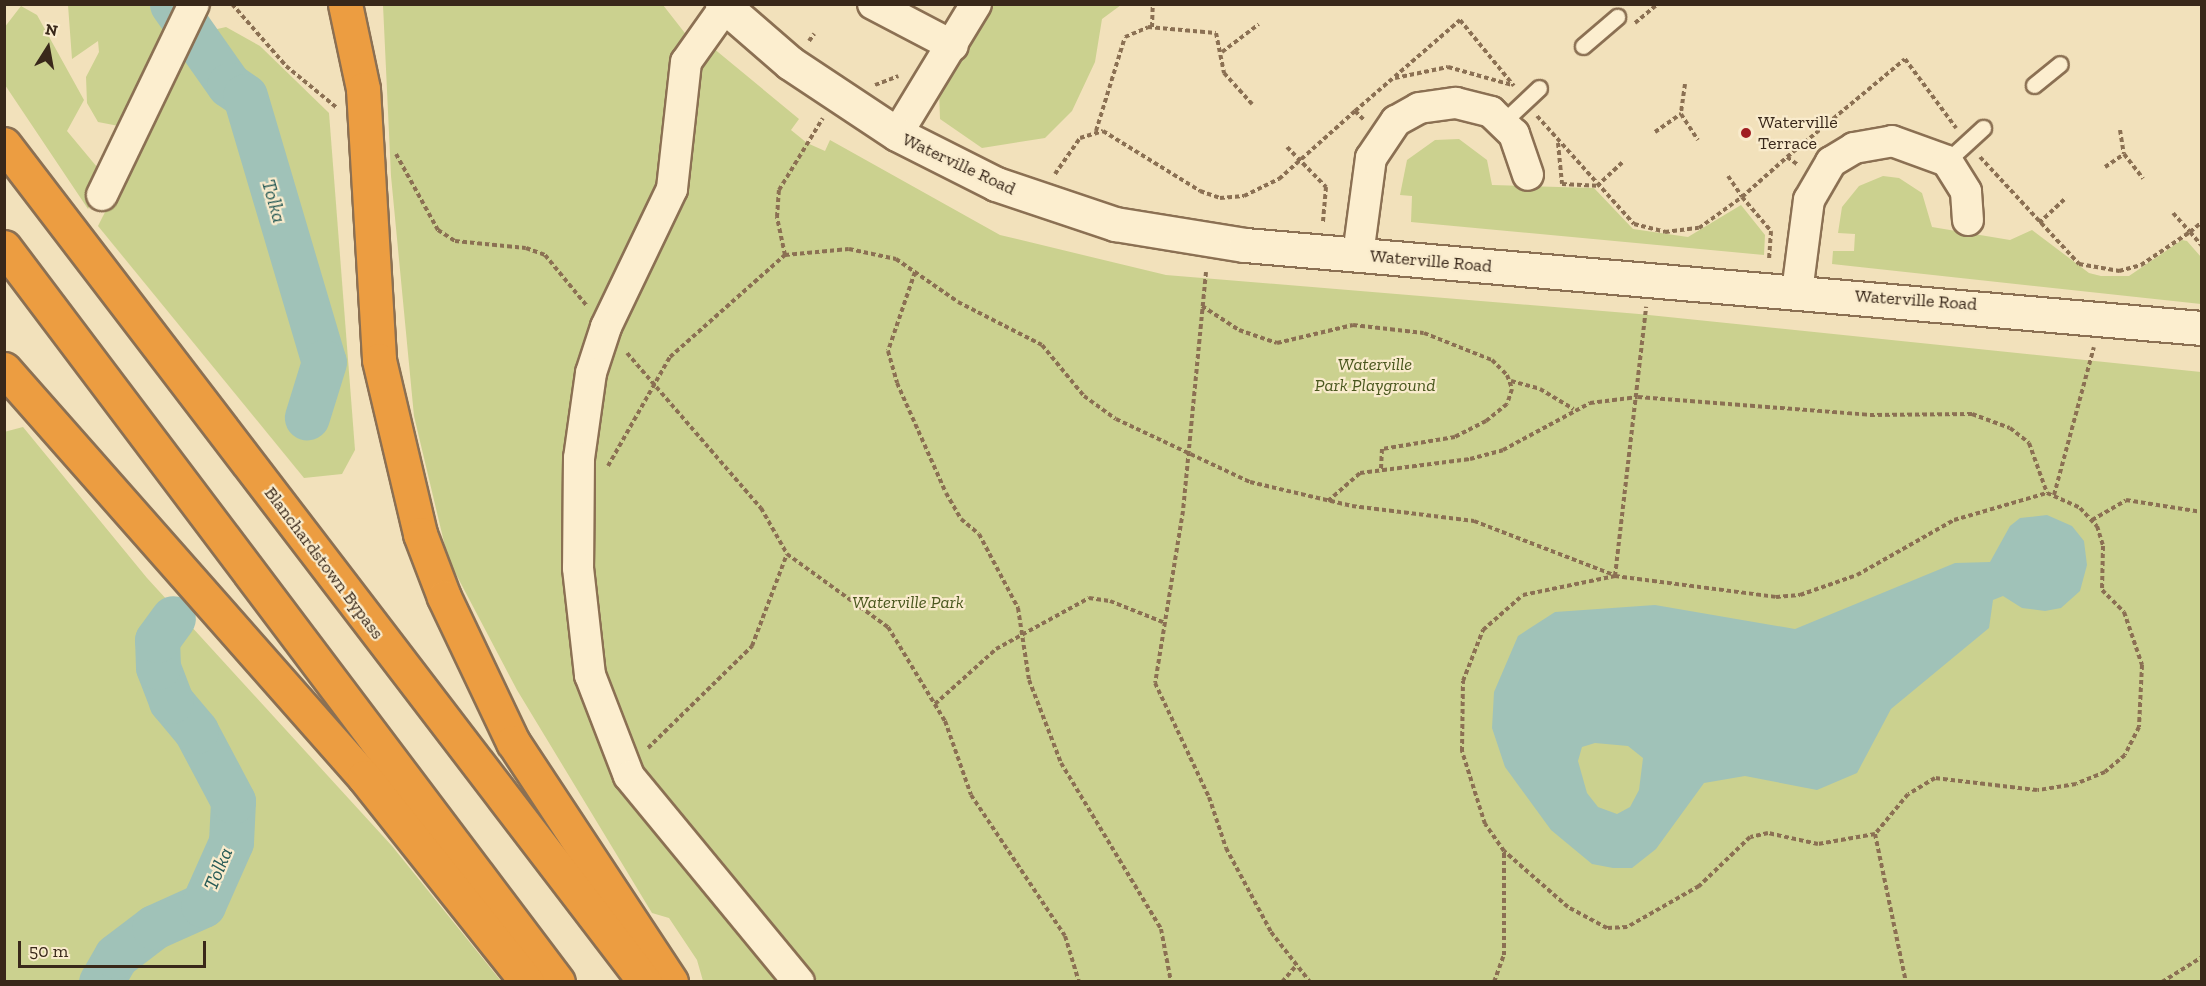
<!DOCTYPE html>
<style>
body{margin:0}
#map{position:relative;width:2206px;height:986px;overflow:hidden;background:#f2e1bb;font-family:"Zilla Slab",serif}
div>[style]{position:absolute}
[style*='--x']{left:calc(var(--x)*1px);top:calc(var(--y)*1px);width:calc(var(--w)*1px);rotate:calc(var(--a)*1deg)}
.green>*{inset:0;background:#cbd18f}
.water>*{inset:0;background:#a0c2b8}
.river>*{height:45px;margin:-22.5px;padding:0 22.5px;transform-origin:22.5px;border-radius:22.5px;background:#a0c2b8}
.path>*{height:4px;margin-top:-2px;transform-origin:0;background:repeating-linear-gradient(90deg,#8b7053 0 4.5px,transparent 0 7.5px)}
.roads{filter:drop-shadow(2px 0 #8b7053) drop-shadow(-2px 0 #8b7053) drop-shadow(0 2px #8b7053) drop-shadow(0 -2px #8b7053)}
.lane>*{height:15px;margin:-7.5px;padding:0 7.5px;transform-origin:7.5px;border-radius:7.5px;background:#fceecf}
.street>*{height:30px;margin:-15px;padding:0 15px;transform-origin:15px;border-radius:15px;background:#fceecf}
.secondary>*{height:33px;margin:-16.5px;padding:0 16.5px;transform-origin:16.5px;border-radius:16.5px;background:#fceecf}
.highway>*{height:33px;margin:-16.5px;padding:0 16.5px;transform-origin:16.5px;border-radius:16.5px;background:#ec9d41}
.dots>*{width:16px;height:16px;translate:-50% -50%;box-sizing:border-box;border:3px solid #f9ebcc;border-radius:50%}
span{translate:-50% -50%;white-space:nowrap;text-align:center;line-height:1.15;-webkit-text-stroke:4.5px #f9ebcc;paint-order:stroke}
.poi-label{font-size:18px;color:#39281a}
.left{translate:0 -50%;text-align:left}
.street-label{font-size:18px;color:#39281a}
.park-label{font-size:18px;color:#4a571e;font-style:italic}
.water-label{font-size:20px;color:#275a56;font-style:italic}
.frame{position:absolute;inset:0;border:6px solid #39281a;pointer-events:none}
.north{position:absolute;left:18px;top:18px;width:60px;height:60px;-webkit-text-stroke:4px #f9ebcc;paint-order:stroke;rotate:11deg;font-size:16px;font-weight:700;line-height:24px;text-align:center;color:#39281a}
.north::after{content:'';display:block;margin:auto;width:21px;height:27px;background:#39281a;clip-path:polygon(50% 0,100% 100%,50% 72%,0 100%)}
.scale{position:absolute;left:18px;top:941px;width:188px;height:27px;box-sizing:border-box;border:3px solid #39281a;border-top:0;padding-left:8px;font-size:18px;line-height:21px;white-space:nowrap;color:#39281a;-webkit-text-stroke:4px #f9ebcc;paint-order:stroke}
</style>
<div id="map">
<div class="green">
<div style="clip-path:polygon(68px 5px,182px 5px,124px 127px,98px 122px,87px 103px,86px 77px,99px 52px,98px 41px,72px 59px)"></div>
<div style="clip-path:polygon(383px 5px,663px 5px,695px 46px,707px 43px,799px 119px,791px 130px,807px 143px,825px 151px,830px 140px,1000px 235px,1166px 275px,1639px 314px,2201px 372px,2201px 981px,703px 981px,697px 960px,669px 918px,652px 913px,517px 690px,448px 559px,414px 416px,391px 176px)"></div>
<div style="clip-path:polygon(990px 5px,1121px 5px,1102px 19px,1095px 62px,1072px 111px,1045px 138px,982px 148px,940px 119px,939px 90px)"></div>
<div style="clip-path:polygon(21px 6px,37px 15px,84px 100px,67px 131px,97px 167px,91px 185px,96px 194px,88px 209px,5px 85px,4px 28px)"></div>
<div style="clip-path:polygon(226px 27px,260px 46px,329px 113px,355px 450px,342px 474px,304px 478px,98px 226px,179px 65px,204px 32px)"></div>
<div style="clip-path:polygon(1459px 139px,1487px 160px,1492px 185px,1594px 188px,1633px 229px,1688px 237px,1741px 205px,1765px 235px,1764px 255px,1411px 222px,1412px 196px,1400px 195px,1407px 160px,1435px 140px)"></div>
<div style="clip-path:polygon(1883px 176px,1899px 178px,1922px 193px,1932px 227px,2010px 240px,2032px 230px,2089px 273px,2101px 276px,2129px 276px,2182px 240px,2187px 241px,2201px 257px,2201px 304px,1832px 264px,1833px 251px,1854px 251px,1855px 234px,1838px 233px,1842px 207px,1859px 186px)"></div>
<div style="clip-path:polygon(23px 427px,147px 578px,392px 846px,501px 981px,5px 981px,4px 432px)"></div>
</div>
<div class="water">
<div style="clip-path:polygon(evenodd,2047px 515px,2072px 526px,2084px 541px,2087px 565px,2080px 591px,2061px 608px,2045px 611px,2022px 608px,2003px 596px,1993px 600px,1989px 628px,1891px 709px,1857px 773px,1817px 790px,1745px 776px,1704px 783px,1656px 849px,1632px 868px,1613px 868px,1592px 864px,1551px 830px,1505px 767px,1492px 728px,1494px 692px,1518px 636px,1555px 612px,1655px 605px,1795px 629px,1955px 563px,1990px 562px,2010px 526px,2020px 518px,2047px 515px,1595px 743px,1628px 746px,1643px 758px,1639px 790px,1630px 807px,1617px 814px,1598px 807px,1587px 793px,1578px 761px,1582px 747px,1595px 743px)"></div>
</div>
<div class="river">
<div style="--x:172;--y:4;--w:99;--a:54.9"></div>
<div style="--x:229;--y:85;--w:19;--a:35"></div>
<div style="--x:245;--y:96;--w:277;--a:73.5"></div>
<div style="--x:324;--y:362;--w:58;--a:107.2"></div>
<div style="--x:101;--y:982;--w:30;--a:-60"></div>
<div style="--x:116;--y:956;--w:48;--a:-37.3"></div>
<div style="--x:154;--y:927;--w:54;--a:-24.2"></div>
<div style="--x:203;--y:905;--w:69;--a:-66"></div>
<div style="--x:231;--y:842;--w:41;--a:-87.2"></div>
<div style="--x:233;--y:801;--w:79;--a:-117.9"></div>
<div style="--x:196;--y:731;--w:39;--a:-130"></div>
<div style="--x:171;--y:701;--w:36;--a:-111"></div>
<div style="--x:158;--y:667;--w:27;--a:-92"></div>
<div style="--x:157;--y:640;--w:27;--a:-54"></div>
</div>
<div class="path">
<div style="--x:232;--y:4;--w:82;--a:48.9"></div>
<div style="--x:286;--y:66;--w:65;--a:39.4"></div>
<div style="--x:1635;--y:23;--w:30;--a:-40"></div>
<div style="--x:1152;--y:27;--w:23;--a:-88"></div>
<div style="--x:809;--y:41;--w:9;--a:-54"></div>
<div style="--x:1222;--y:52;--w:46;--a:-37.1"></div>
<div style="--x:1395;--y:78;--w:54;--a:-11.7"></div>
<div style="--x:1448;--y:67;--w:66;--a:15.7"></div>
<div style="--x:1685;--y:84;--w:30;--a:98"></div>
<div style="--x:1681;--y:114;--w:31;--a:57"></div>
<div style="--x:875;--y:85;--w:25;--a:-21"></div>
<div style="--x:1355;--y:111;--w:139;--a:-40.9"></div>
<div style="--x:1460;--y:20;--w:85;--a:50.7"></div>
<div style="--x:1537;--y:116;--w:145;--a:48.1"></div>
<div style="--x:1634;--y:224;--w:32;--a:14"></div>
<div style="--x:1665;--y:232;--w:34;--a:-7"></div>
<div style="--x:1699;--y:228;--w:53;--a:-35.8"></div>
<div style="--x:1742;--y:197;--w:45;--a:49.5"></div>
<div style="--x:1771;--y:231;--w:30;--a:94"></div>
<div style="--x:2120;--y:130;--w:24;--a:81"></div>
<div style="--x:2124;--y:154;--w:31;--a:52"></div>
<div style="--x:1096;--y:131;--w:98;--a:-72.9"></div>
<div style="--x:1125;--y:37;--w:25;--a:-23"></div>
<div style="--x:1148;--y:27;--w:68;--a:5"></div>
<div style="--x:1216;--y:33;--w:41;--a:78.7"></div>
<div style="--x:1224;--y:73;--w:42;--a:47.9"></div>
<div style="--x:1655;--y:132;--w:32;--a:-35"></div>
<div style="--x:1558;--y:143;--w:41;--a:84.4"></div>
<div style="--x:1562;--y:184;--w:35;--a:3"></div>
<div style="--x:1597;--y:186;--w:37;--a:-43"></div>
<div style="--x:1287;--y:147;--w:56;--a:45.7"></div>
<div style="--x:1326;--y:187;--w:36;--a:95"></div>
<div style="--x:396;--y:154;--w:87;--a:61.1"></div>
<div style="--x:438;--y:230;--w:20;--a:33"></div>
<div style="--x:455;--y:241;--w:71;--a:5.6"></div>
<div style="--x:526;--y:248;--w:20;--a:20"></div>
<div style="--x:545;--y:255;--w:66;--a:50.5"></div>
<div style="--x:1787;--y:157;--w:153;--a:-39.7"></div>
<div style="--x:1905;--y:59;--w:86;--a:53.5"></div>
<div style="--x:1980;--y:157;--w:146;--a:47.2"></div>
<div style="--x:2079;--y:264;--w:41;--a:9.9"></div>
<div style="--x:2119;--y:271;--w:23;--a:-15"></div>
<div style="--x:2141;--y:265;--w:59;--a:-34"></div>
<div style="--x:2190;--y:232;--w:18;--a:49"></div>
<div style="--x:2105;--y:167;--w:23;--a:-34"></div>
<div style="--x:1055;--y:174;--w:44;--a:-55.2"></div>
<div style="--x:1080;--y:138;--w:24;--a:-17"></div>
<div style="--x:1103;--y:131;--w:114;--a:31.7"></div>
<div style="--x:1200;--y:191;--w:21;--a:19"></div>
<div style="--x:1220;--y:198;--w:24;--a:-5"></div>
<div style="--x:1244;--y:196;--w:39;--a:-26"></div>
<div style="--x:1279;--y:179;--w:102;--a:-41.8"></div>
<div style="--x:1355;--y:111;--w:13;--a:45"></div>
<div style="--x:1728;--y:176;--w:25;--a:56"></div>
<div style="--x:1742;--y:197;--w:60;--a:-41.6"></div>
<div style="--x:1787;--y:157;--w:14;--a:36"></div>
<div style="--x:2173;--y:213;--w:25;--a:48"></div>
<div style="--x:2190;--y:232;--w:16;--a:-40"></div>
<div style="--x:2039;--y:223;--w:37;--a:-43"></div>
<div style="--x:785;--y:255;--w:64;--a:-5.4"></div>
<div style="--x:849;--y:249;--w:48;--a:12"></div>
<div style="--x:896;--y:259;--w:75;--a:34.7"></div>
<div style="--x:958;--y:302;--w:94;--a:27.1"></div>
<div style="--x:1042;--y:345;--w:66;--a:50.5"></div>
<div style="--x:1084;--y:396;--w:39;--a:36"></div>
<div style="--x:1116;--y:419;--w:148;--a:25.2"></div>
<div style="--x:1250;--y:482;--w:105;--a:13.2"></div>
<div style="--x:1352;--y:506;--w:123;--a:7"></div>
<div style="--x:1474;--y:521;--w:150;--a:21.1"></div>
<div style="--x:915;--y:272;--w:83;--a:108.9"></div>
<div style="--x:888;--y:351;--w:33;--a:74"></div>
<div style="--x:897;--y:383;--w:120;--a:66"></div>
<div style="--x:946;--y:493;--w:30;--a:60"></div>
<div style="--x:961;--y:519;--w:23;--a:40"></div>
<div style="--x:979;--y:534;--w:84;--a:62.2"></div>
<div style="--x:1018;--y:608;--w:73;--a:81.3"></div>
<div style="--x:1029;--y:680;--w:89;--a:68.9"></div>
<div style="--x:1061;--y:763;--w:194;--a:58.9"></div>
<div style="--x:1161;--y:929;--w:54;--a:79.3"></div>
<div style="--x:1206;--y:272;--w:240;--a:95.5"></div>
<div style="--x:1183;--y:511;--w:174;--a:99.2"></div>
<div style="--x:1155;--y:683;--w:126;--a:64.7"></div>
<div style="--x:1209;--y:797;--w:54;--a:71.6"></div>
<div style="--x:1226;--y:848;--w:95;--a:61.8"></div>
<div style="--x:1271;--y:932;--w:63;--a:52"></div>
<div style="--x:1202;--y:306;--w:44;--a:33"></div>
<div style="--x:1239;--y:330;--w:40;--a:18.9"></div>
<div style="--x:1277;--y:343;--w:78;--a:-13.3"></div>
<div style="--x:1353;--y:325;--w:71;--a:6.4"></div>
<div style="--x:1424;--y:333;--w:73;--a:21.7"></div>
<div style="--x:1492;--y:360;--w:21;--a:45"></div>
<div style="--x:1507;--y:375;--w:15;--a:70"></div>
<div style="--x:1512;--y:389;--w:16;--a:108"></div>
<div style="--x:1507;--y:404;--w:27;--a:141"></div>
<div style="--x:1486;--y:421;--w:35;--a:153"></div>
<div style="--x:1455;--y:437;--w:74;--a:170.7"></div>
<div style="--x:1382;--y:449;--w:20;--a:93"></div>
<div style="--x:627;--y:353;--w:205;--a:49.2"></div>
<div style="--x:761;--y:508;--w:53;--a:60.5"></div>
<div style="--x:787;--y:554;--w:125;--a:35.9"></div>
<div style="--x:888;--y:627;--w:110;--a:58.8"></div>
<div style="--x:945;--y:721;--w:78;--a:70.6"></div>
<div style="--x:971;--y:795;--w:169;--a:56.3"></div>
<div style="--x:1065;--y:936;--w:48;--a:73.1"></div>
<div style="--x:1511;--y:381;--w:30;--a:15"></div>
<div style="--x:1540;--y:389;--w:39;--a:31"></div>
<div style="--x:608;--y:466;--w:125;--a:-60.4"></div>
<div style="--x:670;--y:357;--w:154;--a:-41.6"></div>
<div style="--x:785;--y:255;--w:39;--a:-102"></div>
<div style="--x:777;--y:217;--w:27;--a:-86"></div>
<div style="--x:779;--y:190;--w:84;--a:-58.6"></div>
<div style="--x:2047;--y:493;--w:36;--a:24"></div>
<div style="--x:2080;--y:508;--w:25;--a:47"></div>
<div style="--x:2097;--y:526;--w:21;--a:73"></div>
<div style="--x:2103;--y:546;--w:44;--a:91.3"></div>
<div style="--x:2102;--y:590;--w:31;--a:45"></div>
<div style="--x:2124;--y:612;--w:56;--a:71.2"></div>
<div style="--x:2142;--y:665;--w:62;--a:92.8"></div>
<div style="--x:2139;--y:727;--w:31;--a:117"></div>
<div style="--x:2125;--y:755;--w:26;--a:140"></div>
<div style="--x:2105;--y:772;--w:31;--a:158"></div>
<div style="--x:2076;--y:784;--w:39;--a:171"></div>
<div style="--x:2037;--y:790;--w:103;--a:-173.3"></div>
<div style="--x:1935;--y:778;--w:31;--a:149"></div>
<div style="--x:1908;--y:794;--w:52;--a:129.5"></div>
<div style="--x:1875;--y:834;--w:58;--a:170"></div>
<div style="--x:1818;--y:844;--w:51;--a:-167.6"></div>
<div style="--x:1768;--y:833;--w:18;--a:167"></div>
<div style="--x:1750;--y:837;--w:71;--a:136.1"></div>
<div style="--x:1699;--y:886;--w:83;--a:150.3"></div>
<div style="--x:1627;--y:927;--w:20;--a:177"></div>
<div style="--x:1607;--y:928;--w:44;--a:-151.7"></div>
<div style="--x:1568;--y:907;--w:85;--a:-138.8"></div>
<div style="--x:1504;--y:851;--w:33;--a:-125"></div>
<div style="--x:1485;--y:824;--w:77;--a:-107.5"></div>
<div style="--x:1462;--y:751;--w:70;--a:-89.2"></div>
<div style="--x:1463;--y:681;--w:55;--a:-68.6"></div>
<div style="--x:1483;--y:630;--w:53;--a:-41.2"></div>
<div style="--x:1523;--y:595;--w:94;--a:-11.7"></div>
<div style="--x:1615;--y:576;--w:162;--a:7.4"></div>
<div style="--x:1776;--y:597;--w:24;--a:-5"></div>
<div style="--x:1800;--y:595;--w:60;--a:-19.3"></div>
<div style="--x:1857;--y:575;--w:112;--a:-29.6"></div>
<div style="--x:1954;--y:520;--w:97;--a:-16.2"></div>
<div style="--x:2054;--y:495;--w:153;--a:-74.9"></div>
<div style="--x:1328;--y:501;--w:43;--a:-41.2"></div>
<div style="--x:1360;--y:473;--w:111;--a:-7.3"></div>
<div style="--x:1470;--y:459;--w:34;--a:-15"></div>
<div style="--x:1503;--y:450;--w:99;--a:-28.4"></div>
<div style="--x:1590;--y:403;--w:48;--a:-7.1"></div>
<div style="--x:1638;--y:397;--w:233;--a:4.4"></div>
<div style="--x:1870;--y:415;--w:102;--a:-0.6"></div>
<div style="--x:1972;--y:414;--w:40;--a:20.2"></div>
<div style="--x:2010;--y:428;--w:24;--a:38"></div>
<div style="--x:2029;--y:443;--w:53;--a:70.2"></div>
<div style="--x:2092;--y:520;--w:39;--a:-30"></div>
<div style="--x:2126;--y:500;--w:77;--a:9"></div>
<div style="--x:1615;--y:576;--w:271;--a:-83.4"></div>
<div style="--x:935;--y:704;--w:82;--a:-42"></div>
<div style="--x:996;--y:649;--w:106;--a:-28.7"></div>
<div style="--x:1089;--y:598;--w:21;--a:8"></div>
<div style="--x:1110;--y:601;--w:59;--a:21.8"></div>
<div style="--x:648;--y:748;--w:146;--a:-44.4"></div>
<div style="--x:752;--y:646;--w:98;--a:-69.2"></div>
<div style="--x:1875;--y:834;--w:151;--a:78.2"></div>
<div style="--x:1282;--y:982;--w:21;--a:-49"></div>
<div style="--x:1494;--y:982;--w:29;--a:-70"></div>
<div style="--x:1504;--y:955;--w:104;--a:-90"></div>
<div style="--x:2162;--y:982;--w:47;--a:-32"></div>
</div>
<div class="roads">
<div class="lane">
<div style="--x:1583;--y:46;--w:45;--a:-40.5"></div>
<div style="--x:2034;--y:85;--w:33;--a:-39"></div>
<div style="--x:1504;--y:121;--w:48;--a:-43.3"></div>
<div style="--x:1947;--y:161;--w:49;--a:-42.5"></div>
</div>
<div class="street">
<div style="--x:873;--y:4;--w:90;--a:27.7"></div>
<div style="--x:725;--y:7;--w:67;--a:125.3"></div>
<div style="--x:686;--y:62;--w:128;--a:96.3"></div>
<div style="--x:672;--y:189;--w:153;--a:115.6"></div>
<div style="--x:606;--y:327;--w:48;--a:108.1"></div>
<div style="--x:591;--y:373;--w:86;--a:98"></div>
<div style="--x:579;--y:458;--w:110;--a:90.5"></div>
<div style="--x:578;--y:568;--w:108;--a:83.6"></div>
<div style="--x:590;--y:675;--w:108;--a:68.9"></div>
<div style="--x:629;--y:776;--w:267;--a:50.5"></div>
<div style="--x:897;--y:134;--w:152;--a:-58.7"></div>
<div style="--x:102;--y:195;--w:212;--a:-64.3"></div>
<div style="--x:1358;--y:255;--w:98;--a:-82.4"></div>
<div style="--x:1371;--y:158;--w:45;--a:-56"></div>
<div style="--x:1396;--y:121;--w:26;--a:-29"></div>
<div style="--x:1419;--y:108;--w:37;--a:-8"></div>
<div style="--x:1456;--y:103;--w:36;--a:14"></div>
<div style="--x:1491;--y:112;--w:32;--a:44"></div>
<div style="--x:1514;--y:134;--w:43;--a:71.1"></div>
<div style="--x:1797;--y:292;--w:93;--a:-82.6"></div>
<div style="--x:1809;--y:200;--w:44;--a:-59.9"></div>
<div style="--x:1831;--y:162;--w:27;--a:-31"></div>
<div style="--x:1854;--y:148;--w:39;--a:-10"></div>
<div style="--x:1892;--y:141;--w:59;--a:20"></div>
<div style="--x:1947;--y:161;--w:36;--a:58"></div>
<div style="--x:1966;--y:192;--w:28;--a:86"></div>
</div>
<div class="secondary">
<div style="--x:722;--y:4;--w:90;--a:40.9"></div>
<div style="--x:790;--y:63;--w:128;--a:33.6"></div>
<div style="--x:897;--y:134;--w:111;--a:26.8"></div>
<div style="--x:996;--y:184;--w:126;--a:18.6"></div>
<div style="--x:1115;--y:224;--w:132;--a:9.2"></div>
<div style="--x:1245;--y:245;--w:961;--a:4.96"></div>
</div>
<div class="highway">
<div style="--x:345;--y:4;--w:87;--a:78"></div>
<div style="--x:363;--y:89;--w:271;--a:86.6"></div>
<div style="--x:379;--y:360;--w:179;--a:76.7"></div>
<div style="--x:420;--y:534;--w:67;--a:69.1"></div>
<div style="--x:444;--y:597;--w:161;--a:64.6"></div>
<div style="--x:513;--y:742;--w:287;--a:56.6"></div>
<div style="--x:4;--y:144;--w:1055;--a:52.59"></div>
<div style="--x:4;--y:247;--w:920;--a:52.99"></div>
<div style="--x:4;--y:369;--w:544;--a:48.58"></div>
<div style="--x:364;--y:777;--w:262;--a:51.5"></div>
</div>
</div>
<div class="dots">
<div style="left:1746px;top:133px;background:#a01d21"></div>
</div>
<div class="poi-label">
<span class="left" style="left:1758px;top:133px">Waterville<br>Terrace</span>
</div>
<div class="street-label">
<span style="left:959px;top:164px;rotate:25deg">Waterville Road</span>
<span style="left:1431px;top:261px;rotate:5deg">Waterville Road</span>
<span style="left:1916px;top:300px;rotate:4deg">Waterville Road</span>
<span style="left:324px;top:563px;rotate:53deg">Blanchardstown Bypass</span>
</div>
<div class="park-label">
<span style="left:1375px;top:375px">Waterville<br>Park Playground</span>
<span style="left:908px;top:602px">Waterville Park</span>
</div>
<div class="water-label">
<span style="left:274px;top:201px;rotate:74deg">Tolka</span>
<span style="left:218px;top:869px;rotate:-67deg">Tolka</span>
</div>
<div class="frame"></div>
<div class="north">N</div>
<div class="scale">50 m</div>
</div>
